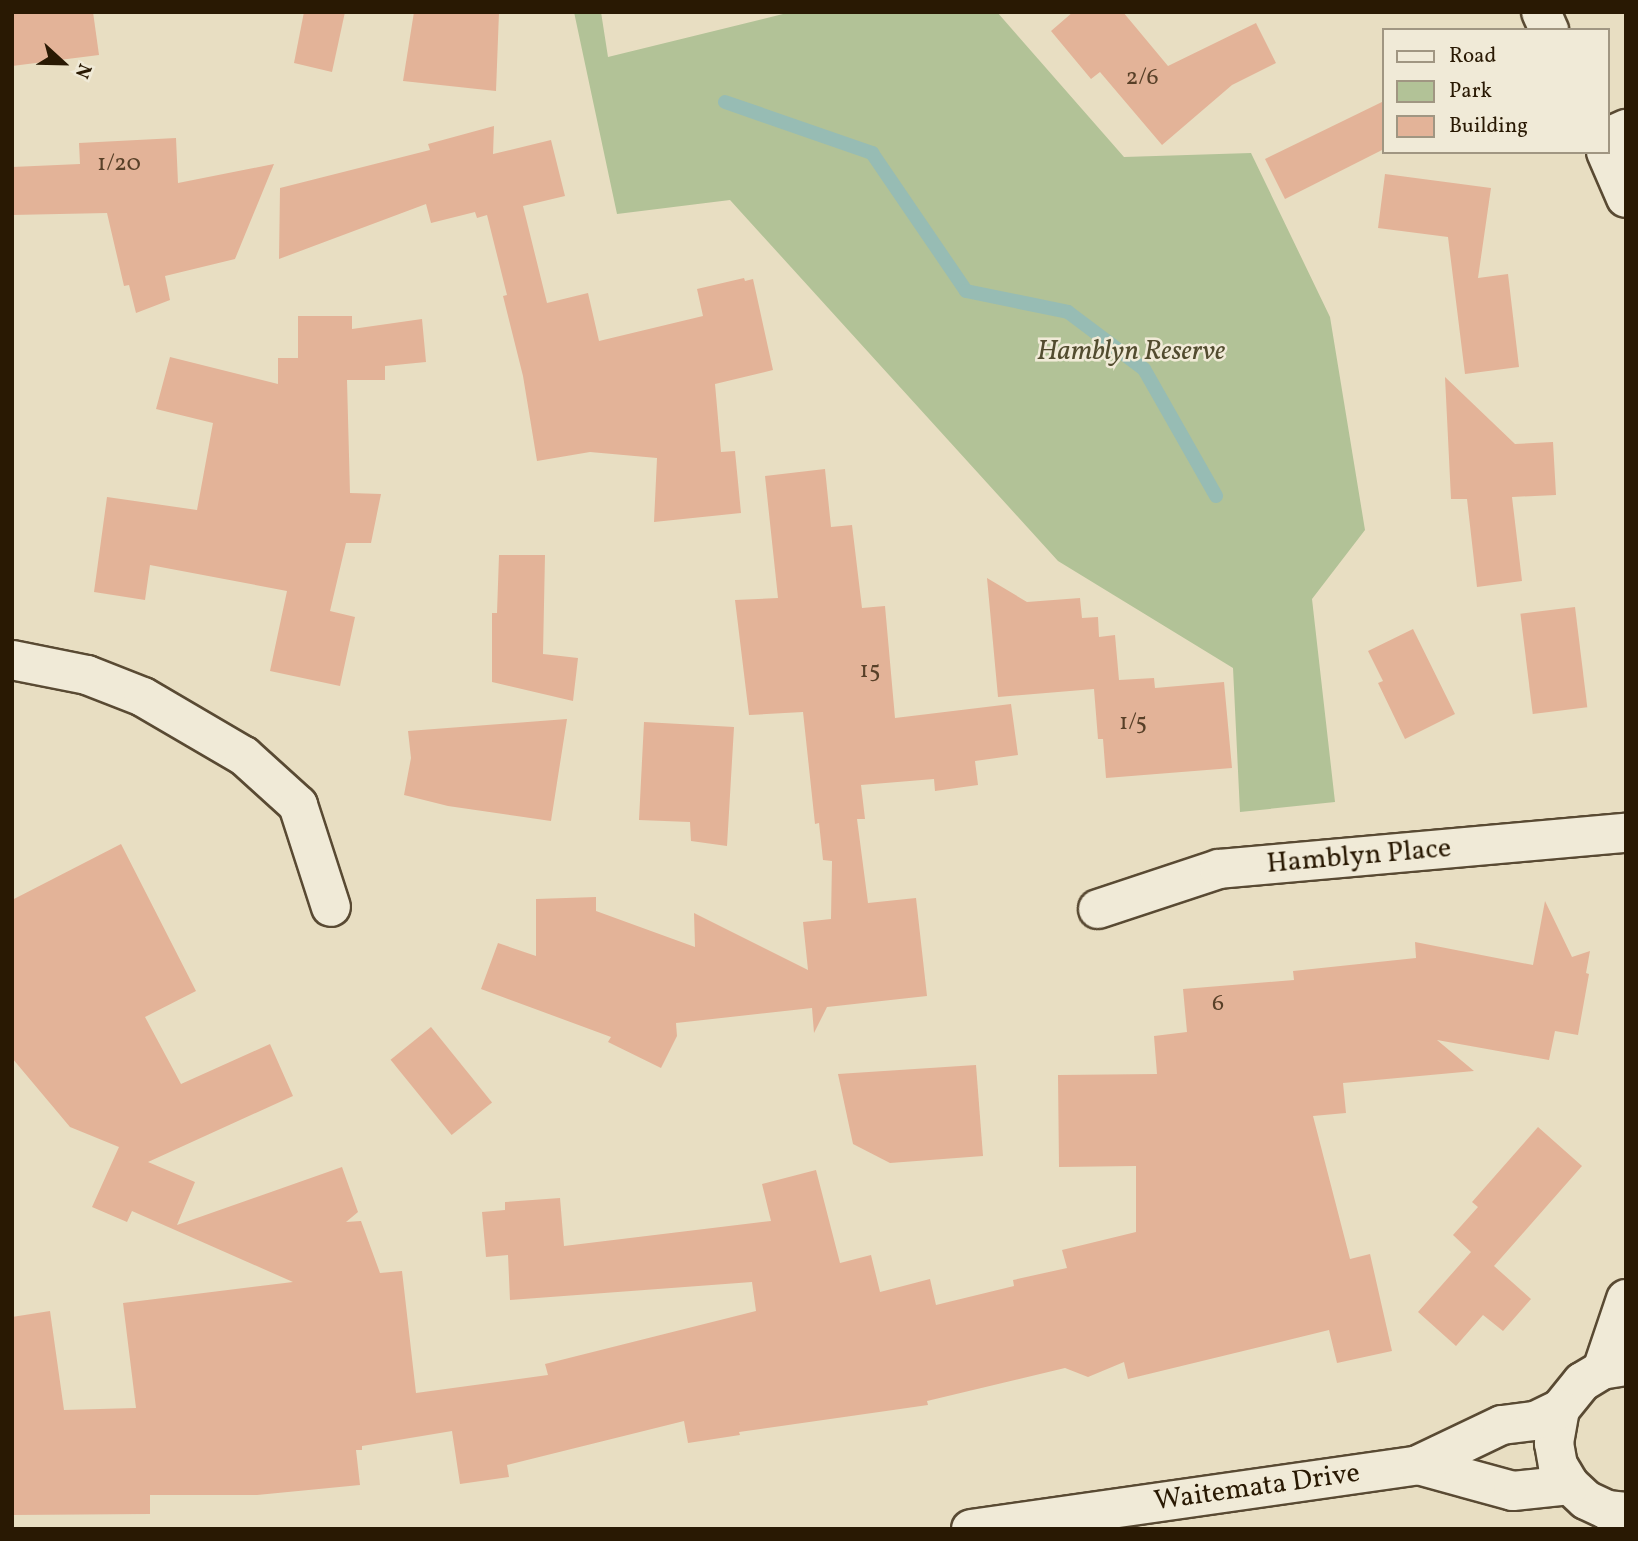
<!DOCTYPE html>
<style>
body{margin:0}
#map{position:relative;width:1638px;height:1541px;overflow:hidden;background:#e8dec2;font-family:Vollkorn,serif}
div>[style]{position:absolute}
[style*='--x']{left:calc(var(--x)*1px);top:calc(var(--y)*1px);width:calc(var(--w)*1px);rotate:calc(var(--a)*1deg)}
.green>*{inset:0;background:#b2c297}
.stream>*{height:14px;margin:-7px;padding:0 7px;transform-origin:7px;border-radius:7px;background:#97bcb4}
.building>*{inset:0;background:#e3b398;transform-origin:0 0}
.roads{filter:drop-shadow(2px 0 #594a33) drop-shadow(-2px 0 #594a33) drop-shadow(0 2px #594a33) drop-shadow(0 -2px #594a33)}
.street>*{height:38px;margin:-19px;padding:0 19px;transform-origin:19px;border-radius:19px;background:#f0ead7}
.secondary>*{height:38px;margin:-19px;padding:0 19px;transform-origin:19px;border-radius:19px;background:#f0ead7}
span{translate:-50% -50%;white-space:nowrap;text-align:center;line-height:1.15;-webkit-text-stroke:5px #f0ead7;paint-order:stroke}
.number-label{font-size:24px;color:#584028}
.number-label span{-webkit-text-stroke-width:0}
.park-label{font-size:28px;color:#524c2f;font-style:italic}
.street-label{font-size:28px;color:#291903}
.frame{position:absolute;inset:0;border:14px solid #291903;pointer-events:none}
.legend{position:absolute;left:1382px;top:28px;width:228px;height:126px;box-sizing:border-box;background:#f0ead7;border:2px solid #a09682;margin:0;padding:9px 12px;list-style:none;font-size:21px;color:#291903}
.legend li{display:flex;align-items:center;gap:14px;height:35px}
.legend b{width:35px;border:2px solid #a09682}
.north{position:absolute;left:28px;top:28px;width:70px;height:70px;-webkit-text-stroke:5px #f0ead7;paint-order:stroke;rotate:112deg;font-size:19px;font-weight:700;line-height:28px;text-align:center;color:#291903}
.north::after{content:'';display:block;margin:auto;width:24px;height:32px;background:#291903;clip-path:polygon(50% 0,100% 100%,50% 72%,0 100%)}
</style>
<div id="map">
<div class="green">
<div style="clip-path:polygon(574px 12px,601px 12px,608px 57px,791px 12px,997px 12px,1124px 157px,1251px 153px,1330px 317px,1365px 530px,1312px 599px,1335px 802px,1240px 812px,1233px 668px,1058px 561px,730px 200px,617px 214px)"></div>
</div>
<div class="stream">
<div style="--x:725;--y:102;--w:156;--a:19.1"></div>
<div style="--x:872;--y:153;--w:167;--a:55.7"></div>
<div style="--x:966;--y:291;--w:104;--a:11.6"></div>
<div style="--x:1068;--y:312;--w:95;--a:36.9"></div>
<div style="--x:1144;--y:369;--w:146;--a:60.4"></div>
</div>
<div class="building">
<div style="clip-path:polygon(12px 12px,93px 12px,99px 55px,12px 66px)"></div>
<div style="clip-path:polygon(304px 12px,345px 12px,332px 72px,294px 63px)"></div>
<div style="clip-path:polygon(414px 12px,499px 12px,496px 91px,403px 81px)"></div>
<div style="clip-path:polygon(1073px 12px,1123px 12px,1168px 66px,1256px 23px,1276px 63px,1232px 85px,1162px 145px,1100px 72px,1091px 79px,1051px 31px)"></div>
<div style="clip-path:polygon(1384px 101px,1384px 149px,1285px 199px,1265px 159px)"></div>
<div style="clip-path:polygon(494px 126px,493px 154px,551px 140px,565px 196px,523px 206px,547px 303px,588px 293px,599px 341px,703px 316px,697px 289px,744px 278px,745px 281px,753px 279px,773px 370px,715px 384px,721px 452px,735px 451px,741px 513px,654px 522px,657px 458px,590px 452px,537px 461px,523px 376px,503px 296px,507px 295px,487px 215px,477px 218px,475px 212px,431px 223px,426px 204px,279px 259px,280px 188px,430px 150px,428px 144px)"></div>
<div style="clip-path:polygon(176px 138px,178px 183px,274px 164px,235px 259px,165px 276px,170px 300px,136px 313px,129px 285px,124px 286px,107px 213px,12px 215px,12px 167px,80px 164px,79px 143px)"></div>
<div style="clip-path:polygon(1385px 174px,1491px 188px,1478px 278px,1508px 274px,1519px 367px,1465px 374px,1448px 237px,1378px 228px)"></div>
<div style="clip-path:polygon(298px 316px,352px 316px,352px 329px,422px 319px,426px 362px,385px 366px,385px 380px,347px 380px,350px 493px,381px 494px,371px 543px,346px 543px,330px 611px,355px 617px,340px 686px,270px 671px,287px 591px,150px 565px,145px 600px,94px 592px,107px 497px,197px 510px,213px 423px,156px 409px,170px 357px,278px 384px,278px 358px,298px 358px)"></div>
<div style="clip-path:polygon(1445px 377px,1515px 444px,1553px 442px,1556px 495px,1512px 497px,1522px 581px,1477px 587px,1467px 499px,1451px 499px)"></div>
<div style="clip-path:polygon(825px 469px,831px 527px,852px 525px,862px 608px,885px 606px,895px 718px,1011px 704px,1018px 755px,975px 761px,978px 785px,935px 791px,934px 779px,861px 785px,865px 819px,857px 819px,868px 903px,916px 898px,927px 996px,827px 1007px,814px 1033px,812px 1008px,676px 1023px,677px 1036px,661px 1068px,608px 1042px,611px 1037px,481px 989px,498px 943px,536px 956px,536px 899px,596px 897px,596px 911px,695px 947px,694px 913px,808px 970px,803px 922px,831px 919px,832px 861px,823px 860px,819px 823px,815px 824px,803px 712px,749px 715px,735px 600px,778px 598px,765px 476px)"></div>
<div style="clip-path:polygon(499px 555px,545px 555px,543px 654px,578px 658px,573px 701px,492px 682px,492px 613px,497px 613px)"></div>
<div style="clip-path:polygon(987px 578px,1027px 602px,1080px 598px,1082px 618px,1098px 617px,1099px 637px,1115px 635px,1119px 680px,1154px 678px,1155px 688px,1224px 682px,1232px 768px,1106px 778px,1103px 739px,1098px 739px,1094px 689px,998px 697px)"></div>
<div style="left:1575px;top:607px;width:101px;height:55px;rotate:83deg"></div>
<div style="clip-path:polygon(1413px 629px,1455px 714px,1405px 739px,1378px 683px,1383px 681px,1368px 651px)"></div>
<div style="clip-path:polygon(567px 719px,551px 821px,448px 806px,404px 795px,411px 758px,408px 731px)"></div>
<div style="clip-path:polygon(644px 722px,734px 727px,727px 846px,691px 841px,690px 822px,639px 820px)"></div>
<div style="clip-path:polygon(121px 844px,196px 991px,145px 1017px,181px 1084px,270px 1044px,293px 1096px,148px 1162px,195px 1182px,177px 1225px,342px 1167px,358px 1212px,346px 1222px,361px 1221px,380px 1273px,402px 1271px,416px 1393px,548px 1375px,545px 1364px,756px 1311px,752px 1282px,510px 1300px,508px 1255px,486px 1257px,482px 1212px,505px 1210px,505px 1202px,560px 1198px,564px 1246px,771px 1221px,762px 1184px,816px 1170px,840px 1263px,871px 1255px,880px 1292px,930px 1279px,936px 1305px,1014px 1286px,1013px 1280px,1067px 1268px,1062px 1250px,1136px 1232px,1136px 1166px,1059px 1167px,1058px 1075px,1157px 1074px,1154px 1036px,1187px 1032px,1183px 989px,1294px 980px,1293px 971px,1416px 958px,1415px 942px,1533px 965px,1545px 901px,1572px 957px,1590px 951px,1586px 973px,1589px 974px,1578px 1035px,1555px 1031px,1549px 1060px,1437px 1040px,1474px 1071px,1343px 1083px,1346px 1113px,1313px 1116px,1350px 1259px,1370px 1254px,1392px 1351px,1337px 1363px,1329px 1330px,1128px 1379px,1124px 1362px,1088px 1377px,1065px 1368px,927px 1401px,928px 1405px,739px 1432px,740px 1435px,688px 1443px,684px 1421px,507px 1465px,509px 1477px,460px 1484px,452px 1431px,362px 1446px,362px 1450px,356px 1450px,360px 1485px,257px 1495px,150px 1495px,150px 1514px,12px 1515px,12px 1317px,50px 1311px,64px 1410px,136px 1408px,123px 1303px,293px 1282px,132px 1211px,127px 1222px,92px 1207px,119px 1147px,70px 1127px,12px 1058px,12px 900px)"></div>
<div style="left:431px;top:1027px;width:97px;height:52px;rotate:51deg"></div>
<div style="clip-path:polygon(976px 1065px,983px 1156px,890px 1163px,853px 1144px,838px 1074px)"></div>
<div style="clip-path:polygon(1538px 1127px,1582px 1166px,1494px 1266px,1531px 1299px,1503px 1331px,1483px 1315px,1456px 1346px,1418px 1312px,1471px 1252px,1453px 1235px,1478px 1207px,1472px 1202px)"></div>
</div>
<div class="roads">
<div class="street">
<div style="--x:1608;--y:137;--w:20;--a:-24"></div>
<div style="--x:12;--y:660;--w:76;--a:11.3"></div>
<div style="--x:87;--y:675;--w:60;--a:21.4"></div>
<div style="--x:143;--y:697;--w:117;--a:30.3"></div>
<div style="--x:244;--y:756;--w:73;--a:42.2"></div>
<div style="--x:298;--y:805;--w:107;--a:72.1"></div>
<div style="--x:1098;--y:909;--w:127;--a:-18.3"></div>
<div style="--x:1219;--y:869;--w:409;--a:-5.1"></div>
</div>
<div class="secondary">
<div style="--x:1541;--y:12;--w:20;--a:66"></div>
<div style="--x:1606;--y:152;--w:50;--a:66.5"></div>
<div style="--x:1626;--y:1366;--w:24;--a:171"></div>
<div style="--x:1602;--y:1370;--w:23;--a:149"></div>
<div style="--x:1582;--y:1382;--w:35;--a:129"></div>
<div style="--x:1560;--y:1409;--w:35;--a:100"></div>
<div style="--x:1554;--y:1443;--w:22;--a:80"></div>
<div style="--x:1558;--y:1465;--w:23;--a:59"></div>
<div style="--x:1570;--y:1485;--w:22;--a:43"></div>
<div style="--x:1586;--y:1500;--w:23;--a:25"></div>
<div style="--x:1607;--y:1510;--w:19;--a:6"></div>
<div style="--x:1602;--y:1370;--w:75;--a:-71.3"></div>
<div style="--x:1418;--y:1465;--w:98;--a:15.3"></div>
<div style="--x:1513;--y:1491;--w:57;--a:-6"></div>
<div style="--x:971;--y:1529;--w:452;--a:-8.1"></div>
<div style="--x:1418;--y:1465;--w:93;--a:-25.5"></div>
<div style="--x:1502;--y:1425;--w:33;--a:-7"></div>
<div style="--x:1535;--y:1421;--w:28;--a:-26"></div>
</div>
</div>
<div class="number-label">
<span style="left:1142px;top:79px">2/6</span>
<span style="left:119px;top:165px">1/20</span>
<span style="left:870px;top:672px">15</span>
<span style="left:1133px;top:724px">1/5</span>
<span style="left:1218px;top:1005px">6</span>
</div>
<div class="park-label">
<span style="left:1131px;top:352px">Hamblyn Reserve</span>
</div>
<div class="street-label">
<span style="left:1359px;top:857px;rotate:-5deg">Hamblyn Place</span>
<span style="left:1257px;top:1488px;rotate:-8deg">Waitemata Drive</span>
</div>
<div class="frame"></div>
<ul class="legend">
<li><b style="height:9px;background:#f0ead7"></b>Road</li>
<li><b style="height:19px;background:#b2c297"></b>Park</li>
<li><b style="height:19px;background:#e3b398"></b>Building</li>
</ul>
<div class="north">N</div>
</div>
